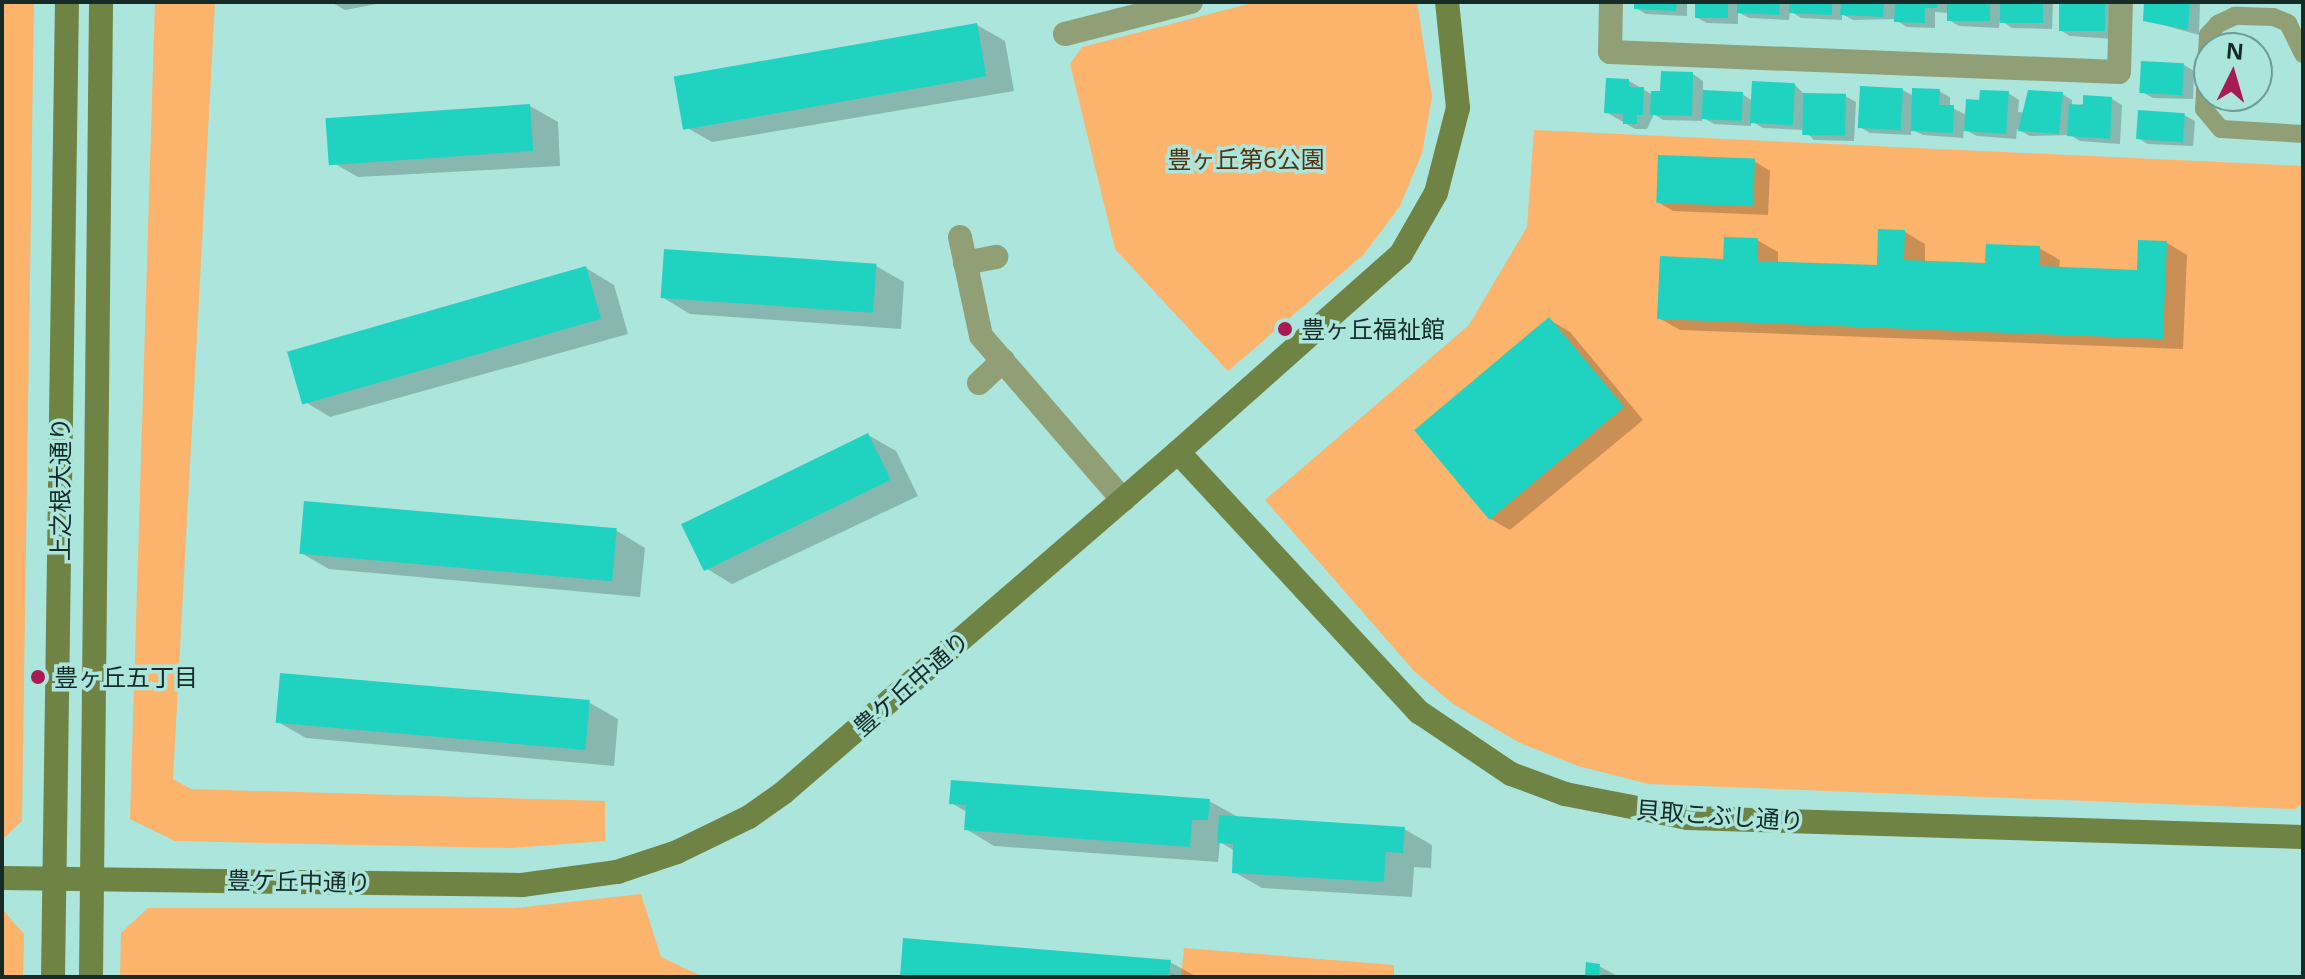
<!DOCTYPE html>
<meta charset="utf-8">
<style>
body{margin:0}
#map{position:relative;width:2305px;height:979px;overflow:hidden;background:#abe5dc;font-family:"Noto Sans","Noto Sans JP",sans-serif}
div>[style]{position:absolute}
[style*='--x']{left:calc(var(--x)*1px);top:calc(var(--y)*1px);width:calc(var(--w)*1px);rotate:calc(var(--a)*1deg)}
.green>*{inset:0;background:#fcb36b}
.shadow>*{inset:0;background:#0003}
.building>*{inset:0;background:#20d3c1;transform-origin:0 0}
.lane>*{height:18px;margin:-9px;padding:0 9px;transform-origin:9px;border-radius:9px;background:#919f76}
.street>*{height:24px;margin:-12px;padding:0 12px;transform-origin:12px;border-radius:12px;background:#919f76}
.secondary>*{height:24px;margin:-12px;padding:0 12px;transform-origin:12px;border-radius:12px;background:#6f8344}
.dots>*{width:22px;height:22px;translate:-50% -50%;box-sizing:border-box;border:4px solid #abe5dc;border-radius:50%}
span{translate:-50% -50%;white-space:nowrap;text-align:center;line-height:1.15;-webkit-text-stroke:7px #abe5dc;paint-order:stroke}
.park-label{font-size:24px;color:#523311}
.poi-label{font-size:24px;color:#142b28}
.left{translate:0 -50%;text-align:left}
.street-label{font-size:24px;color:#142b28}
.frame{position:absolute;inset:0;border:4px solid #142b28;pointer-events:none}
.north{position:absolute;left:2193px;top:32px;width:80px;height:80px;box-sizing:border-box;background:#abe5dc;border:2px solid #6f9b94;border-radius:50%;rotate:5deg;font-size:22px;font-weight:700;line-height:32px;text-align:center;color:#142b28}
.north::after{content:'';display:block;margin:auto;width:28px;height:36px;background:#aa1a54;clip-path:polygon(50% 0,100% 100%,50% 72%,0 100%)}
</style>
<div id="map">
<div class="green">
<div style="clip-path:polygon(2px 2px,34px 2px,22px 821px,2px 840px)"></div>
<div style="clip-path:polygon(155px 2px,215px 2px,173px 779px,191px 789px,605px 801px,605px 841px,512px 848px,175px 841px,130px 819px)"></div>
<div style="clip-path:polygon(1256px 2px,1417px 2px,1432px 97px,1422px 153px,1400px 206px,1364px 254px,1228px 371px,1115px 249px,1070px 64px,1082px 47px)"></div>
<div style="clip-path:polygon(1534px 130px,2303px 166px,2303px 803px,2295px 809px,1649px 784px,1578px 766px,1520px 743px,1453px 704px,1414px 671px,1265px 500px,1469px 325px,1527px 227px)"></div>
<div style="clip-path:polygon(641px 894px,661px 957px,703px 977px,120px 977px,121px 933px,148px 908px,516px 908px)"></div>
<div style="clip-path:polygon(2px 909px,24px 934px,23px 977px,2px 977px)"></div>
<div style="clip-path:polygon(1184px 948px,1394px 965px,1394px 977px,1181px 977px)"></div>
</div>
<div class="shadow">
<div style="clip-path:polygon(331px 2px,388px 2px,345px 10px)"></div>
<div style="clip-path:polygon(1636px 2px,1687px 2px,1687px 16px,1646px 14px,1636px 8px)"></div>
<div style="clip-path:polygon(1697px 2px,2053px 2px,2052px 29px,2012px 28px,2000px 20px,1999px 28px,1959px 26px,1949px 20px,1949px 13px,1935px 12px,1935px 28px,1907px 27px,1894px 19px,1853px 20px,1842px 14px,1842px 20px,1801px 18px,1790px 11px,1789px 20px,1749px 18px,1738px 12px,1738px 24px,1707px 23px,1696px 17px)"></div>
<div style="clip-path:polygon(2061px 2px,2116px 2px,2113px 39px,2070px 36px,2060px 30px)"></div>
<div style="clip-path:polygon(2146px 2px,2200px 2px,2199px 35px,2145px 20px)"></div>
<div style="clip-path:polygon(977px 25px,1005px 41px,1014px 91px,712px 142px,684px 126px)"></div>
<div style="clip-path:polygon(2184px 65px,2194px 71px,2193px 99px,2153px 98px,2142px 92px)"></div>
<div style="clip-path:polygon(1693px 74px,1703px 81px,1703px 92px,1742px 94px,1753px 101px,1795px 85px,1805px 95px,1845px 96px,1856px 102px,1854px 141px,1814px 140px,1804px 130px,1763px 128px,1751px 121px,1751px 126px,1714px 124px,1702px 117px,1702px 121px,1663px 120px,1654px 114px,1647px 129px,1635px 129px,1606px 112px,1629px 81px,1653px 95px)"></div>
<div style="clip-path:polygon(1902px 90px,1914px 96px,1939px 91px,1950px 97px,1950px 107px,1967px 115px,1981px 102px,2008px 93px,2019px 100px,2018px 112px,2028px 113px,2062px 94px,2072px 100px,2072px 106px,2112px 99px,2122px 105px,2120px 144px,2080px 141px,2070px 135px,2030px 136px,2017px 129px,2016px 139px,1977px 136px,1964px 129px,1963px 138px,1923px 135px,1911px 129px,1911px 135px,1870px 133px,1860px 127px)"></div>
<div style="clip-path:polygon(530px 106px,558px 122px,560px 166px,358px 177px,330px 161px)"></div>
<div style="clip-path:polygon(2184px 115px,2195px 121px,2193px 146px,2148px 144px,2138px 138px)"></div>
<div style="clip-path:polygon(1754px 161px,1770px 171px,1768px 215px,1673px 211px,1658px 202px)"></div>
<div style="clip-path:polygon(1905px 232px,1925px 244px,1925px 263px,1987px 265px,2039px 248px,2060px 260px,2059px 269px,2139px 272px,2167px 243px,2187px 255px,2183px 349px,1680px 330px,1659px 318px,1725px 261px,1757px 240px,1778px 252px,1778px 263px,1879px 268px)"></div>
<div style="clip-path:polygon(876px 266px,904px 282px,901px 329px,690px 314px,662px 297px)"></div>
<div style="clip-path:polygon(586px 268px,614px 285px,628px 334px,330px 417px,302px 400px)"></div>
<div style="clip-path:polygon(1550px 320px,1570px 332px,1643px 420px,1510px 530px,1489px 518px)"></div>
<div style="clip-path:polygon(868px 435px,896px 451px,918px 496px,732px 584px,704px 567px)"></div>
<div style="clip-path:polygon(617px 531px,645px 548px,640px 597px,329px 569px,301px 553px)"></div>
<div style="clip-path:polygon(590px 703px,618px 719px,614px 766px,306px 738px,278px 722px)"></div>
<div style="clip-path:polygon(1209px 801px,1238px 817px,1404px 829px,1432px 845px,1431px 868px,1414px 867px,1412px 897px,1262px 888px,1234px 872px,1235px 851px,1220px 842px,1218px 862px,994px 846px,966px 829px,967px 812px,951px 803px)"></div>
<div style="clip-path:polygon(1170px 962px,1197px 977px,902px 977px)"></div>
<div style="clip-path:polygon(1599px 966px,1619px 977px,1587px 977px)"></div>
</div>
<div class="building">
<div style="clip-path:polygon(1634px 2px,1677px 2px,1676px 11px,1634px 9px)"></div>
<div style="left:1695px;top:2px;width:33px;height:16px"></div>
<div style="clip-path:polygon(1737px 2px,1780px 2px,1779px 15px,1737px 13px)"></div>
<div style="clip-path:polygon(1789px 2px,1832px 2px,1832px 15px,1789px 13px)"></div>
<div style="clip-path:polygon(1841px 2px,1884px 2px,1883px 17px,1840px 15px)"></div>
<div style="clip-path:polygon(1895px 2px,1938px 2px,1937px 8px,1925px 8px,1925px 23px,1894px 22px)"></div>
<div style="left:1947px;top:2px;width:43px;height:19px"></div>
<div style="left:2000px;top:2px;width:43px;height:21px"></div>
<div style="left:2059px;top:2px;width:46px;height:29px"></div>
<div style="clip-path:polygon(2144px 2px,2190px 2px,2188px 30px,2143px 21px)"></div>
<div style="left:977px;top:23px;width:54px;height:308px;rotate:80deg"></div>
<div style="left:2141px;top:61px;width:43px;height:32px;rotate:3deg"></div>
<div style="clip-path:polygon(1661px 71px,1693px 72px,1692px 116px,1650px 115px,1651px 91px,1660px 91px)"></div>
<div style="clip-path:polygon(1606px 78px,1629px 79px,1629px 87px,1644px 87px,1643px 115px,1637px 115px,1637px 124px,1623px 124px,1623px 114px,1604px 113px)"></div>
<div style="left:1752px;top:81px;width:43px;height:42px;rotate:3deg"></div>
<div style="left:1860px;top:86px;width:43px;height:42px;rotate:3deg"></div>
<div style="clip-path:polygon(1912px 88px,1940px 89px,1939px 105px,1954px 105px,1953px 133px,1911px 131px)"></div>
<div style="left:1703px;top:90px;width:40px;height:29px;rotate:3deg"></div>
<div style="clip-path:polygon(1980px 90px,2009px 91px,2006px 134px,1964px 131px,1966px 99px,1979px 100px)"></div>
<div style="clip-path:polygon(2028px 90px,2063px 92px,2059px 134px,2018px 131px)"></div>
<div style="left:1803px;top:93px;width:43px;height:42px;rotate:1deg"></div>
<div style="clip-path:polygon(2083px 95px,2112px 97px,2110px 139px,2067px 136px,2069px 104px,2083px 105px)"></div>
<div style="left:530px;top:104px;width:47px;height:205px;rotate:86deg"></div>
<div style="left:2138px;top:110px;width:47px;height:29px;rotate:4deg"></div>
<div style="left:1658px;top:155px;width:97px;height:48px;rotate:2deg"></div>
<div style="clip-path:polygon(1878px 229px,1905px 230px,1904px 260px,1985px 263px,1986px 244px,2040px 246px,2039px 266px,2137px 270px,2138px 240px,2167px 241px,2163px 339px,1657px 319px,1660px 256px,1723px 259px,1724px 237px,1758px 238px,1757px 261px,1877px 265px)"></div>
<div style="left:664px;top:249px;width:213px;height:49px;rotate:4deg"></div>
<div style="left:586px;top:266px;width:55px;height:311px;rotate:74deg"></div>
<div style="left:1549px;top:317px;width:117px;height:176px;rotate:50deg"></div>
<div style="left:868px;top:433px;width:52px;height:208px;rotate:64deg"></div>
<div style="left:304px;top:501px;width:314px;height:53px;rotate:5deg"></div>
<div style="left:280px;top:673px;width:311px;height:50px;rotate:5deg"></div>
<div style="clip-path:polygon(951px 780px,1210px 799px,1208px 820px,1192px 820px,1190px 847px,964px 830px,966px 805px,949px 804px)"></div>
<div style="clip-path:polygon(1219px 815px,1405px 827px,1403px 853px,1386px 852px,1384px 882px,1232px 873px,1233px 844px,1217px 843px)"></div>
<div style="clip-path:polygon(903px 938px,1171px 960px,1169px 977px,900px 977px)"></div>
<div style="clip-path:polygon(1586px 962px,1600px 964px,1599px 977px,1585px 977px)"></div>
</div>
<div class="lane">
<div style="--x:2303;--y:54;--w:34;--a:-116"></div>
<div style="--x:2288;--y:23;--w:16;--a:-158"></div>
<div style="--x:2273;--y:17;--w:38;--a:-178"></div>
<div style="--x:2235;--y:16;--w:19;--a:155"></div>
<div style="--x:2218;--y:24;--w:15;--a:132"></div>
<div style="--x:2208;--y:35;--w:74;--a:93.1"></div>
<div style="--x:2204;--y:109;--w:26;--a:50"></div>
<div style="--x:2221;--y:129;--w:82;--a:3.5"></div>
</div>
<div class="street">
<div style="--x:1611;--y:2;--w:50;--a:91.1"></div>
<div style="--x:1610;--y:52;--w:509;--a:2.25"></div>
<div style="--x:2119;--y:72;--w:70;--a:-88.4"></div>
<div style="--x:1065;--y:34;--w:130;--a:-14.3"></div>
<div style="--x:960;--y:237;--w:101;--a:78"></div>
<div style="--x:981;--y:336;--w:217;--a:49.1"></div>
<div style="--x:965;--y:263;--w:32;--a:-11"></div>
<div style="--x:979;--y:383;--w:33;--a:-43"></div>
</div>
<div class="secondary">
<div style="--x:1178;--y:452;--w:355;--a:47.2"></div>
<div style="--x:1419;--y:712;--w:111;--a:34"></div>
<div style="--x:1511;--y:774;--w:58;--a:20.3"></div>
<div style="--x:1565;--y:794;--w:125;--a:11"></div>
<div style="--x:1688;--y:818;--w:615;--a:1.77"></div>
<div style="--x:2;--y:878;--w:520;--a:0.77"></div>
<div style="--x:522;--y:885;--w:96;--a:-7.8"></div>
<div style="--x:617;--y:872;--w:63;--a:-18.4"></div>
<div style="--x:677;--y:852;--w:80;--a:-25.9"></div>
<div style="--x:749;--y:817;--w:42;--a:-35.2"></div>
<div style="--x:783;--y:793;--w:522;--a:-40.8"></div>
<div style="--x:1178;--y:452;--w:298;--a:-41.6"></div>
<div style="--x:1401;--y:254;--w:70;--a:-60.2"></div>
<div style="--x:1436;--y:193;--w:88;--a:-75.5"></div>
<div style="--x:1458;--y:108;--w:107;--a:-95.9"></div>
<div style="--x:53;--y:977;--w:975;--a:-89.18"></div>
<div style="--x:91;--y:977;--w:975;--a:-89.41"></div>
</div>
<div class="dots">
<div style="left:1285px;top:329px;background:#aa1a54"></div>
<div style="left:38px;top:677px;background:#aa1a54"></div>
</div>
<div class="park-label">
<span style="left:1246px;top:159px">豊ヶ丘第6公園</span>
</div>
<div class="poi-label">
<span class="left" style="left:1301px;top:329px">豊ヶ丘福祉館</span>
<span class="left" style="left:54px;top:677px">豊ヶ丘五丁目</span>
</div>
<div class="street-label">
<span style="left:60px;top:489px;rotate:-90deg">上之根大通り</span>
<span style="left:911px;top:683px;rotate:-41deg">豊ケ丘中通り</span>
<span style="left:1720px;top:815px;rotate:4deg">貝取こぶし通り</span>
<span style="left:299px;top:881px;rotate:1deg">豊ケ丘中通り</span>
</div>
<div class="frame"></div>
<div class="north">N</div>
</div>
